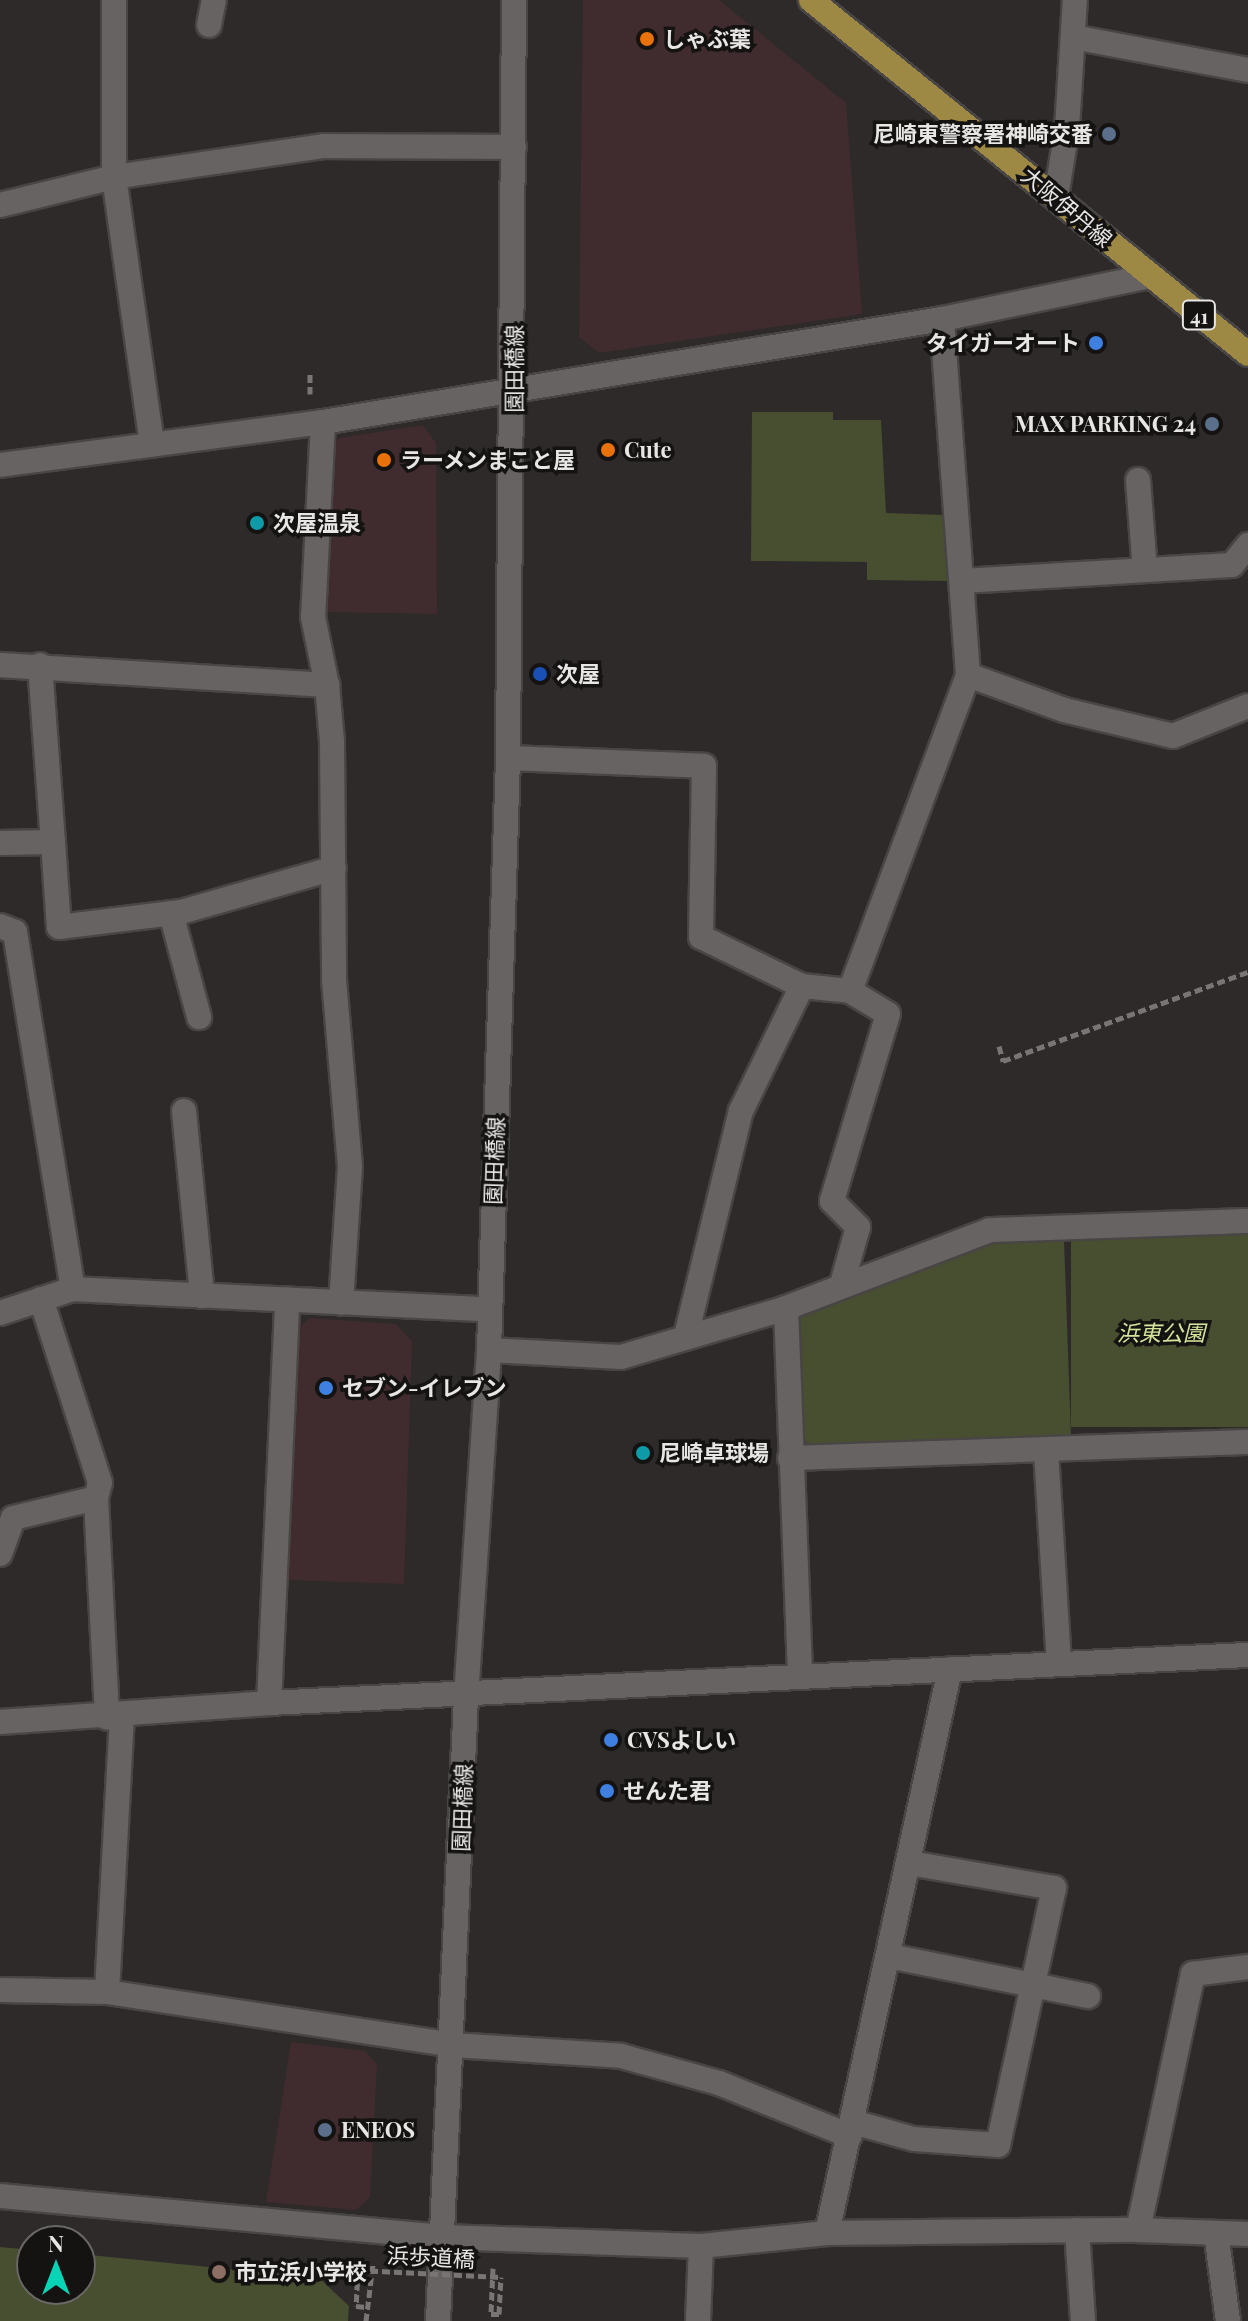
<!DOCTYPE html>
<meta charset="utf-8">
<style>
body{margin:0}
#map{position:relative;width:1248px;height:2321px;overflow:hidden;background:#2d2a29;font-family:"Playfair Display","Noto Sans JP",serif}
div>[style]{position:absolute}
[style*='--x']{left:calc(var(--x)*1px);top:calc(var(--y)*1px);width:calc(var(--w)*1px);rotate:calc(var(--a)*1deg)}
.commercial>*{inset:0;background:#402c2e}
.green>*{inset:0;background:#484e30;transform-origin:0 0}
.path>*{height:5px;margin-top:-2.5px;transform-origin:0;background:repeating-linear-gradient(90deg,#787574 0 8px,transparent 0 12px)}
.roads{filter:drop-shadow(2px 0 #484544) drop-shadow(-2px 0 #484544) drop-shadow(0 2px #484544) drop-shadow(0 -2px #484544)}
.minor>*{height:24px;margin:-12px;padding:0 12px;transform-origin:12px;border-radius:12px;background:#676362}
.major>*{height:24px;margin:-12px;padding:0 12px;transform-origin:12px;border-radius:12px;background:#9d8944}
.path-bridge>*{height:5px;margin-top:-2.5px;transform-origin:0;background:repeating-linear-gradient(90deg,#787574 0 8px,transparent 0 12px)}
.dots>*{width:22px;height:22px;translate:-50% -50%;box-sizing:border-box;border:4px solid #141312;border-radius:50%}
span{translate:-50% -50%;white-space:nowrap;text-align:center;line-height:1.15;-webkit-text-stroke:7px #141312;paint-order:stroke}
.shield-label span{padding:2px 6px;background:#141312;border:2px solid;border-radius:6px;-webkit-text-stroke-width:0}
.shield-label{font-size:20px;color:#e8e5e5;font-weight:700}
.poi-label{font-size:22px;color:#e8e5e5;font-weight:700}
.left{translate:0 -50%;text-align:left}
.right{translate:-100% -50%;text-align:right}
.street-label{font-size:22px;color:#e8e5e5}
.park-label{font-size:22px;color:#d4e49a;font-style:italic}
.north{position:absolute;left:16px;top:2225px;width:80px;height:80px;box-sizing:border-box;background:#141312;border:2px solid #696766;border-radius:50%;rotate:0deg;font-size:22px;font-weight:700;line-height:32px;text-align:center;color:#e8e5e5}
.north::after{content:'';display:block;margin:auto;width:28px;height:36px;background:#05d5b6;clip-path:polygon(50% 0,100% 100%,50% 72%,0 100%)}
</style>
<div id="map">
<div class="commercial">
<div style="clip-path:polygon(583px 0,719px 0,846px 103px,862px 314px,599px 353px,579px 337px)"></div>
<div style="clip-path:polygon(423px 425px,436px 443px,437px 614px,324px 612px,330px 448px,339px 438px)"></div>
<div style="clip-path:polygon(310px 1318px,396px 1324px,412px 1341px,404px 1584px,286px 1580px,298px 1328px)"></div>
<div style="clip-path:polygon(291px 2042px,365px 2051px,377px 2064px,370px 2197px,356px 2210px,266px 2202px)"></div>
</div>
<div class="green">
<div style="clip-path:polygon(752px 412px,833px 412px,833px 420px,881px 420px,886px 513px,946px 515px,949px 581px,867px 580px,867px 562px,751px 561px)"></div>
<div style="left:1248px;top:1233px;width:194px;height:177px;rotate:90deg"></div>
<div style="clip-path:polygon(1064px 1240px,1071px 1437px,811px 1447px,801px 1437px,796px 1323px,805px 1311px,992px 1243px)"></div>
<div style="clip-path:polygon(0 2247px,32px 2250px,32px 2289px,80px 2289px,80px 2254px,319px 2278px,349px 2306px,348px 2321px,0 2321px)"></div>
</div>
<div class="path">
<div style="--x:310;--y:394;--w:23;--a:-90"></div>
<div style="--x:999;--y:1046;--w:16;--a:75"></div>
<div style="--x:1003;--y:1061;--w:261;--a:-20"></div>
<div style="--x:493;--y:2268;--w:46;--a:92.5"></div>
<div style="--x:491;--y:2314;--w:8;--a:0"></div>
<div style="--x:499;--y:2314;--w:37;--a:-87"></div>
<div style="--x:358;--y:2270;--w:36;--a:93"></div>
<div style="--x:356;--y:2306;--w:10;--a:6"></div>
<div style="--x:366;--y:2321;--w:57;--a:-83"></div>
</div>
<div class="roads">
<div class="minor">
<div style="--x:114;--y:0;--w:177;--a:90"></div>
<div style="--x:114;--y:177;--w:270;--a:81.9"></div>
<div style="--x:209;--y:25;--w:25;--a:-79"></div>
<div style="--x:1073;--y:37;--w:178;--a:10.7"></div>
<div style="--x:1056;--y:197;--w:69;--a:-80.8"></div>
<div style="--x:1067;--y:129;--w:129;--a:-86.5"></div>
<div style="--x:0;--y:205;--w:117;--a:-13.8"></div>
<div style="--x:114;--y:177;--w:211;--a:-8.4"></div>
<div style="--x:323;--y:146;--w:191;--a:0.3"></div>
<div style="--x:323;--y:422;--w:195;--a:92.9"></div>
<div style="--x:313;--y:617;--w:69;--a:78.4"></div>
<div style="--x:327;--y:685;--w:56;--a:84.9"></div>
<div style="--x:332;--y:741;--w:239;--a:89.5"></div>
<div style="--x:334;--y:980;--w:188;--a:85.1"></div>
<div style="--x:350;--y:1167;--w:136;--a:93.8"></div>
<div style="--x:0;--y:465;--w:326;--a:-7.6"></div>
<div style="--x:323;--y:422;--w:628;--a:-9.45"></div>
<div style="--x:942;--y:319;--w:211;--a:-11.7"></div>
<div style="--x:1138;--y:480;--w:90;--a:85.6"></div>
<div style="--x:962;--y:581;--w:270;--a:-3.4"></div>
<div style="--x:1232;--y:565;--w:26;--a:-51"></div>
<div style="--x:0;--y:665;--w:328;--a:3.5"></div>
<div style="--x:40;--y:665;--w:177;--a:85.8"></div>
<div style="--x:968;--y:675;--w:102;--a:20"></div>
<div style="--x:1064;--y:710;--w:112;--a:13.4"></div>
<div style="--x:1173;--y:736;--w:81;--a:-21.8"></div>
<div style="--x:508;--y:758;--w:196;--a:2.3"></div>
<div style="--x:704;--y:766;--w:171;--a:91"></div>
<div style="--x:701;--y:937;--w:112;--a:25.9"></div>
<div style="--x:802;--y:986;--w:48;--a:5.9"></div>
<div style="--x:850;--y:991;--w:44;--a:31.2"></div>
<div style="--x:888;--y:1014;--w:195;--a:106.7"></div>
<div style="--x:832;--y:1201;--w:37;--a:45"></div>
<div style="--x:858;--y:1227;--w:59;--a:105.7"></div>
<div style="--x:0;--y:843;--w:53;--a:-1.1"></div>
<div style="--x:53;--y:842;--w:85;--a:86"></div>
<div style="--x:59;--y:927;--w:123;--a:-7"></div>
<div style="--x:181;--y:912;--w:159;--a:-16"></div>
<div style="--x:171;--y:913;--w:108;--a:74.9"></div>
<div style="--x:0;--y:926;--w:16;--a:22"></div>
<div style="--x:15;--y:932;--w:362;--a:80.8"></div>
<div style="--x:850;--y:991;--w:337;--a:-69.5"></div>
<div style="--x:968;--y:675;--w:357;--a:-94.2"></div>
<div style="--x:184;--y:1111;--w:186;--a:84.4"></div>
<div style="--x:41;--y:1299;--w:193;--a:72.2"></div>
<div style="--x:100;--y:1483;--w:16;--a:105"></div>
<div style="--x:96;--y:1498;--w:220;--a:87.1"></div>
<div style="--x:786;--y:1308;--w:367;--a:87.8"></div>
<div style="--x:0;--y:1313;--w:77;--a:-18.2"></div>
<div style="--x:73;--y:1289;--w:416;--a:2.8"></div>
<div style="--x:686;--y:1336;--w:232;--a:-76.3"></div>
<div style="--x:741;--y:1111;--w:139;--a:-64"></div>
<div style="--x:489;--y:1350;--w:132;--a:3"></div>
<div style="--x:621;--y:1357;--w:172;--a:-16.5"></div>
<div style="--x:786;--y:1308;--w:218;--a:-20.9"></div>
<div style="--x:990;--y:1230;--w:258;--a:-2"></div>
<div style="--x:1046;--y:1451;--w:213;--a:86.5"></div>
<div style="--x:790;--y:1458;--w:458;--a:-2"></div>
<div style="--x:0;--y:1554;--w:38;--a:-70"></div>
<div style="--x:13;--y:1518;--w:85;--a:-13.5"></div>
<div style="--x:269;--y:1703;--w:404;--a:-87.4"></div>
<div style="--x:0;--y:1722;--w:270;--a:-4"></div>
<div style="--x:269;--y:1703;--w:980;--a:-2.81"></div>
<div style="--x:889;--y:1956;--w:203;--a:11.4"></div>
<div style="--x:0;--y:1990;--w:107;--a:1.1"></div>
<div style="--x:107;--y:1992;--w:350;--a:8.7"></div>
<div style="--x:453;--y:2045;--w:168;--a:3.7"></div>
<div style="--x:621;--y:2056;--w:102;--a:15.4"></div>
<div style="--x:719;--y:2083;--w:141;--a:22"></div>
<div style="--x:107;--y:1992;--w:275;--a:-86.9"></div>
<div style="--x:853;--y:2122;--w:63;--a:15.6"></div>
<div style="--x:914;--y:2139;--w:84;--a:4.1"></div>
<div style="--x:998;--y:2145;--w:263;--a:-77.7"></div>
<div style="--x:1054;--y:1888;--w:147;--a:-170.2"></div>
<div style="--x:0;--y:2196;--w:446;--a:5.3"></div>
<div style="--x:444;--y:2237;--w:257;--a:2"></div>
<div style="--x:701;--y:2246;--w:127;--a:-5.9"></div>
<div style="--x:827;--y:2233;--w:311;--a:-0.6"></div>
<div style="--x:1138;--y:2230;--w:110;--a:2.1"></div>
<div style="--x:1077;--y:2230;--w:91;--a:86.2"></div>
<div style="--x:1138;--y:2230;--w:262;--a:-77.9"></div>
<div style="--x:1193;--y:1974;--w:55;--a:-7.3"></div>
<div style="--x:827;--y:2233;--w:577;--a:-77.7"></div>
<div style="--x:1216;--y:2233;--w:89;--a:82.2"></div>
<div style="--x:438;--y:2321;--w:625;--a:-87.43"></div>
<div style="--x:466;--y:1697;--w:348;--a:-86.2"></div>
<div style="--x:489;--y:1350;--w:592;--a:-88.16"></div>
<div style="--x:508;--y:758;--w:758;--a:-89.55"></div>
<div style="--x:698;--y:2321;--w:75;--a:-87.7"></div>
</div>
<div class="major">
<div style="--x:811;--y:0;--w:562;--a:39.01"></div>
</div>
</div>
<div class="path-bridge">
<div style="--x:358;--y:2270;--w:143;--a:2.8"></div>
</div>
<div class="dots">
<div style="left:647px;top:39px;background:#e8710a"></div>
<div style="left:1109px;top:134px;background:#5c6f8a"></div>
<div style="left:1096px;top:343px;background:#3f7fe0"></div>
<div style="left:1212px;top:424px;background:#5c6f8a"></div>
<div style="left:608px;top:450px;background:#e8710a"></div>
<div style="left:384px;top:460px;background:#e8710a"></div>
<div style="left:257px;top:523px;background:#0f9aa8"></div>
<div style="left:540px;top:674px;background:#1a4fb4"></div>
<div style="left:326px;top:1388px;background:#3f7fe0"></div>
<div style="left:643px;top:1453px;background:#0f9aa8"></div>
<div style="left:611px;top:1740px;background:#3f7fe0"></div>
<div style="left:607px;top:1791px;background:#3f7fe0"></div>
<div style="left:325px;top:2130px;background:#5c6f8a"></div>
<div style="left:219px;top:2272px;background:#8d6e63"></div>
</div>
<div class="shield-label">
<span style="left:1199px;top:315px">41</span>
</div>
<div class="poi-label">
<span class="left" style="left:663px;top:39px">しゃぶ葉</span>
<span class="right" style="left:1093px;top:134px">尼崎東警察署神崎交番</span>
<span class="right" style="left:1080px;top:343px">タイガーオート</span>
<span class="right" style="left:1196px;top:424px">MAX PARKING 24</span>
<span class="left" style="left:624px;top:450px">Cute</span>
<span class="left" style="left:400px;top:460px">ラーメンまこと屋</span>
<span class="left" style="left:273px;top:523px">次屋温泉</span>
<span class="left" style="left:556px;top:674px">次屋</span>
<span class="left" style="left:342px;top:1388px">セブン-イレブン</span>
<span class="left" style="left:659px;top:1453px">尼崎卓球場</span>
<span class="left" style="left:627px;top:1740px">CVSよしい</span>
<span class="left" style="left:623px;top:1791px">せんた君</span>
<span class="left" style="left:341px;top:2130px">ENEOS</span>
<span class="left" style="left:235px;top:2272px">市立浜小学校</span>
</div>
<div class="street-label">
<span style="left:1067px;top:207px;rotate:40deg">大阪伊丹線</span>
<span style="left:514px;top:369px;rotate:-90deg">園田橋線</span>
<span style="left:494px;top:1161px;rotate:-88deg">園田橋線</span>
<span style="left:462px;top:1808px;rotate:-88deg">園田橋線</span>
<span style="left:431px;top:2257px;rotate:3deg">浜歩道橋</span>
</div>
<div class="park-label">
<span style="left:1161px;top:1333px">浜東公園</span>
</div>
<div class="north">N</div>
</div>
